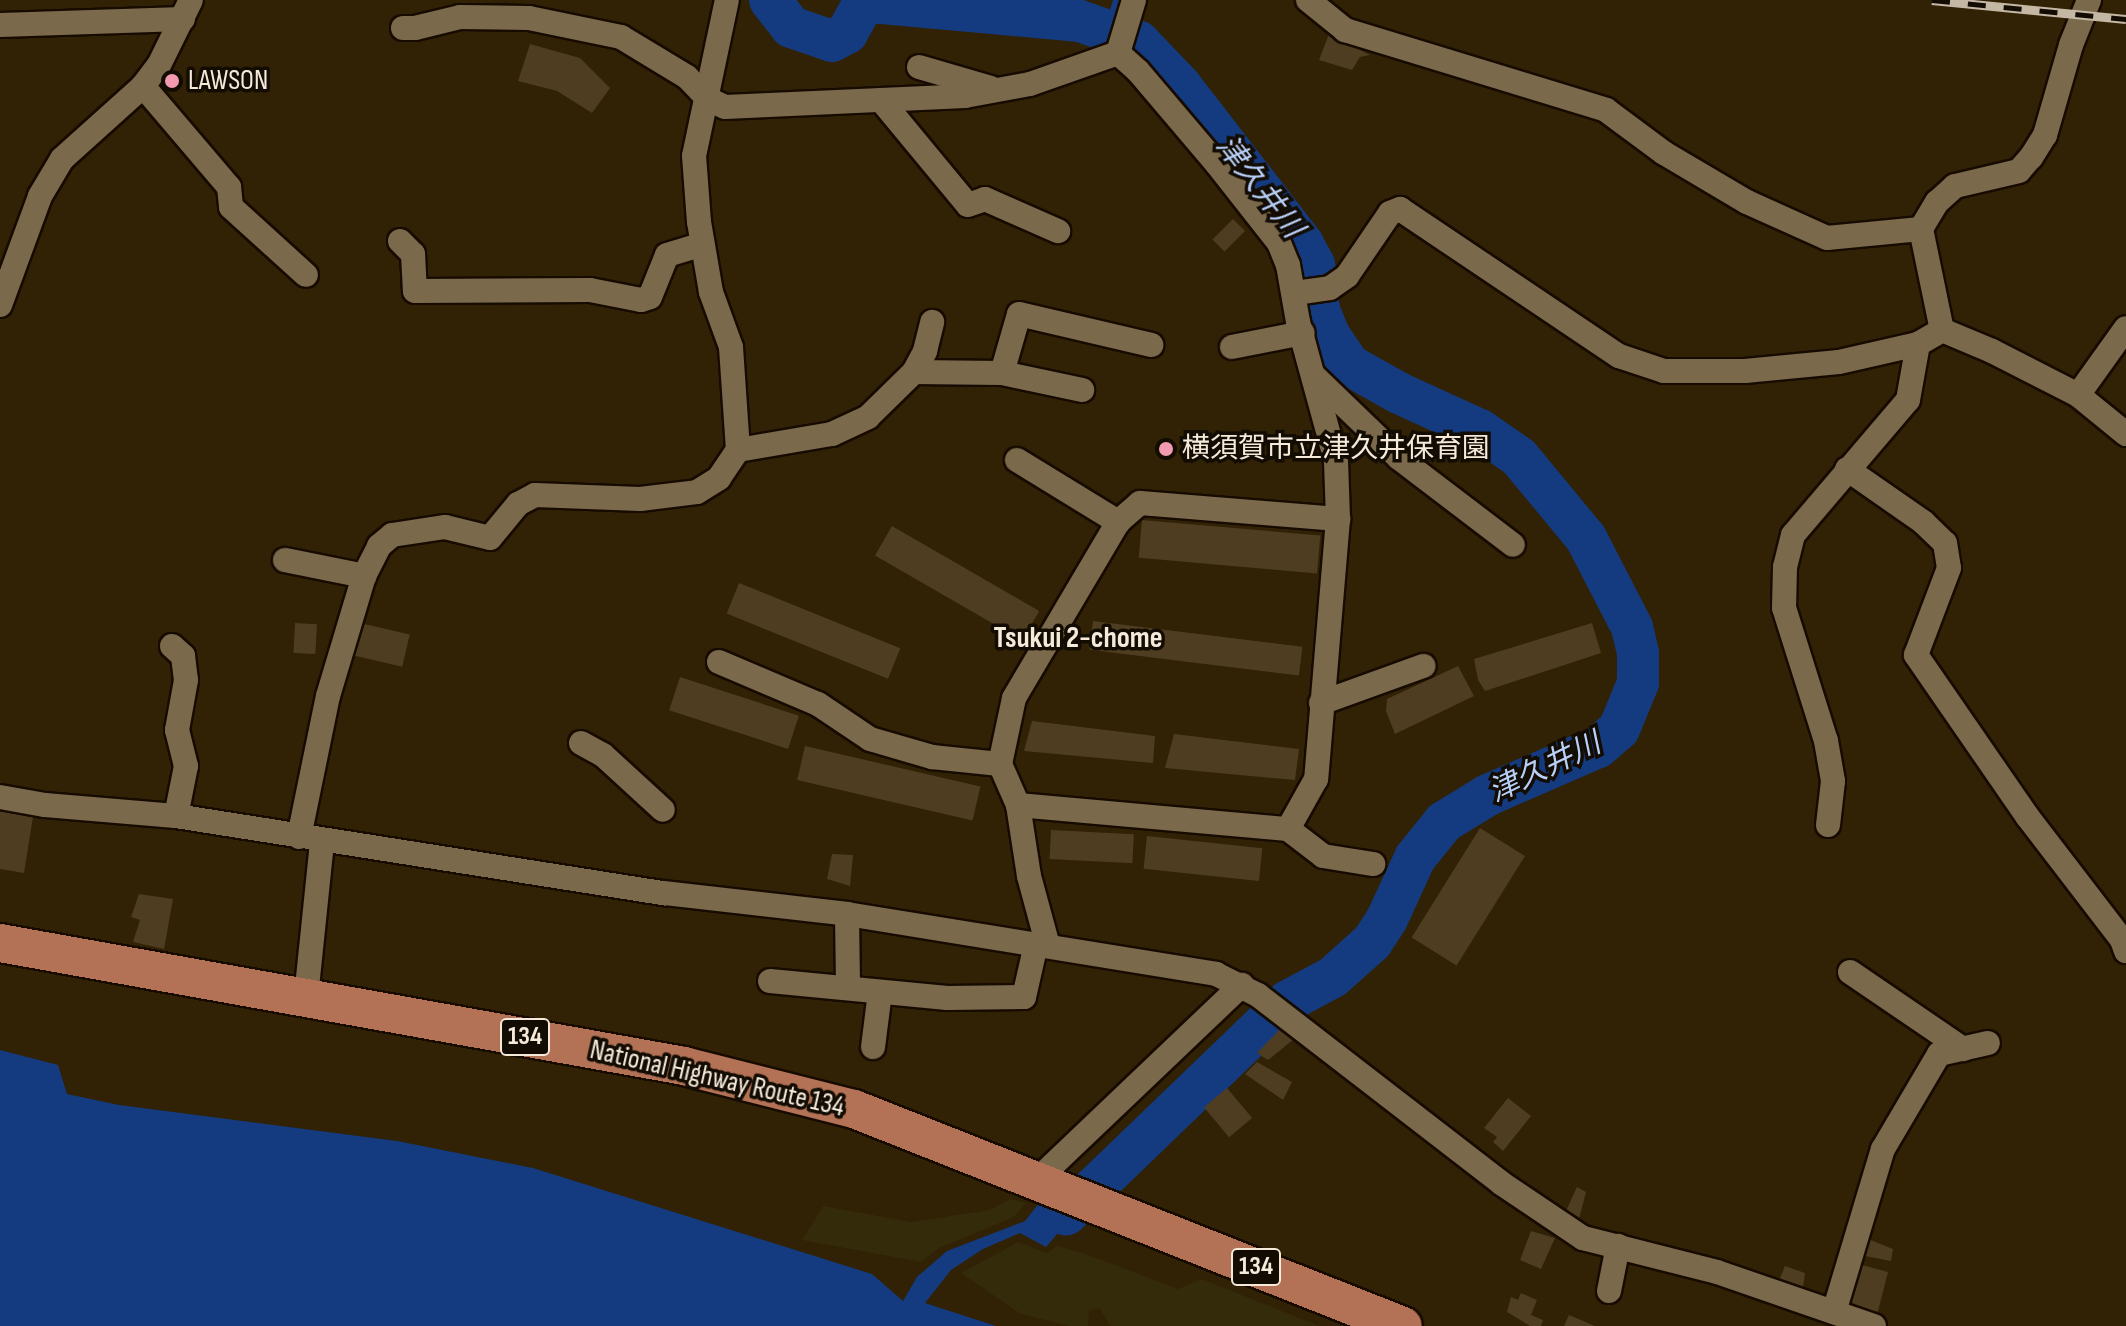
<!DOCTYPE html>
<meta charset="utf-8">
<style>
body{margin:0}
#map{position:relative;width:2126px;height:1326px;overflow:hidden;background:#312105;font-family:"Sofia Sans Condensed","Noto Sans JP",sans-serif}
div>[style]{position:absolute}
[style*='--x']{left:calc(var(--x)*1px);top:calc(var(--y)*1px);width:calc(var(--w)*1px);rotate:calc(var(--a)*1deg)}
.sand>*{inset:0;background:#342b0a}
.water>*{inset:0;background:#143b7f}
.stream>*{height:7px;margin:-3.5px;padding:0 3.5px;transform-origin:3.5px;border-radius:3.5px;background:#143b7f}
.river>*{height:42px;margin:-21px;padding:0 21px;transform-origin:21px;border-radius:21px;background:#143b7f}
.building>*{inset:0;background:#4e3d21;transform-origin:0 0}
.roads{filter:drop-shadow(2px 0 #170b00) drop-shadow(-2px 0 #170b00) drop-shadow(0 2px #170b00) drop-shadow(0 -2px #170b00)}
.minor>*{height:24px;margin:-12px;padding:0 12px;transform-origin:12px;border-radius:12px;background:#7b694c}
.trunk>*{height:38px;margin:-19px;padding:0 19px;transform-origin:19px;border-radius:19px;background:#b37255}
.rail>*{height:9px;margin-top:-4.5px;transform-origin:0;background:repeating-linear-gradient(90deg,#130c03 0 18px,#c4b8a5 0 36px);box-sizing:border-box;border-block:2px solid #c4b8a5}
.dots>*{width:22px;height:22px;translate:-50% -50%;box-sizing:border-box;border:4px solid #130c03;border-radius:50%}
span{translate:-50% -50%;white-space:nowrap;text-align:center;line-height:1.15;-webkit-text-stroke:7px #130c03;paint-order:stroke}
.shield-label span{padding:2px 6px;background:#130c03;border:2px solid;border-radius:6px;-webkit-text-stroke-width:0}
.shield-label{font-size:26px;color:#f5eada;font-weight:700}
.poi-label{font-size:28px;color:#f5eada}
.left{translate:0 -50%;text-align:left}
.street-label{font-size:28px;color:#f5eada}
.water-label{font-size:30px;color:#b8d0f8;font-style:italic}
.neighbourhood-label{font-size:30px;color:#f5eada;font-weight:700}
</style>
<div id="map">
<div class="sand">
<div style="clip-path:polygon(1010px 1199px,1026px 1203px,1014px 1217px,939px 1248px,921px 1262px,802px 1240px,823px 1206px,911px 1222px,990px 1210px)"></div>
<div style="clip-path:polygon(1018px 1242px,1046px 1253px,1058px 1246px,1086px 1254px,1178px 1289px,1202px 1279px,1319px 1326px,1111px 1326px,1099px 1308px,1089px 1311px,1088px 1326px,1070px 1326px,1021px 1314px,961px 1273px)"></div>
</div>
<div class="water">
<div style="clip-path:polygon(0 1050px,58px 1065px,67px 1094px,119px 1105px,397px 1141px,533px 1168px,872px 1274px,903px 1301px,917px 1277px,947px 1251px,1025px 1221px,1040px 1202px,1071px 1218px,1046px 1247px,1020px 1233px,983px 1249px,951px 1270px,925px 1303px,996px 1326px,0 1326px)"></div>
</div>
<div class="stream">
<div style="--x:1108;--y:28;--w:29;--a:-74"></div>
</div>
<div class="river">
<div style="--x:770;--y:0;--w:34;--a:52"></div>
<div style="--x:791;--y:27;--w:43;--a:18.9"></div>
<div style="--x:832;--y:41;--w:17;--a:-28"></div>
<div style="--x:847;--y:33;--w:26;--a:-61"></div>
<div style="--x:860;--y:10;--w:14;--a:-36"></div>
<div style="--x:871;--y:2;--w:210;--a:5.2"></div>
<div style="--x:1080;--y:21;--w:63;--a:19.6"></div>
<div style="--x:1139;--y:42;--w:61;--a:46.3"></div>
<div style="--x:1181;--y:86;--w:200;--a:52.3"></div>
<div style="--x:1303;--y:244;--w:24;--a:62"></div>
<div style="--x:1314;--y:265;--w:45;--a:83.7"></div>
<div style="--x:1319;--y:310;--w:27;--a:68"></div>
<div style="--x:1329;--y:335;--w:36;--a:56"></div>
<div style="--x:1349;--y:365;--w:57;--a:29.2"></div>
<div style="--x:1399;--y:393;--w:89;--a:24.6"></div>
<div style="--x:1480;--y:430;--w:47;--a:34.7"></div>
<div style="--x:1519;--y:457;--w:105;--a:50.4"></div>
<div style="--x:1586;--y:538;--w:100;--a:62.7"></div>
<div style="--x:1632;--y:627;--w:27;--a:77"></div>
<div style="--x:1638;--y:653;--w:30;--a:90"></div>
<div style="--x:1638;--y:683;--w:50;--a:112.4"></div>
<div style="--x:1619;--y:729;--w:28;--a:139"></div>
<div style="--x:1598;--y:747;--w:120;--a:156.4"></div>
<div style="--x:1488;--y:795;--w:52;--a:148.5"></div>
<div style="--x:1444;--y:822;--w:46;--a:128.9"></div>
<div style="--x:1415;--y:858;--w:67;--a:114.7"></div>
<div style="--x:1387;--y:919;--w:27;--a:123"></div>
<div style="--x:1372;--y:942;--w:52;--a:138.1"></div>
<div style="--x:1333;--y:977;--w:51;--a:151.9"></div>
<div style="--x:1288;--y:1001;--w:308;--a:136.1"></div>
</div>
<div class="building">
<div style="clip-path:polygon(1329px 34px,1370px 55px,1360px 57px,1352px 70px,1319px 60px)"></div>
<div style="clip-path:polygon(530px 44px,580px 58px,610px 88px,592px 113px,557px 91px,518px 81px)"></div>
<div style="left:1233px;top:219px;width:17px;height:29px;rotate:45deg"></div>
<div style="left:1142px;top:520px;width:179px;height:38px;rotate:5deg"></div>
<div style="left:892px;top:526px;width:170px;height:34px;rotate:30deg"></div>
<div style="left:739px;top:583px;width:174px;height:33px;rotate:22deg"></div>
<div style="left:1093px;top:621px;width:211px;height:29px;rotate:7deg"></div>
<div style="left:295px;top:623px;width:22px;height:30px;rotate:3deg"></div>
<div style="left:360px;top:623px;width:51px;height:33px;rotate:13deg"></div>
<div style="clip-path:polygon(1592px 623px,1601px 653px,1485px 691px,1478px 680px,1474px 659px)"></div>
<div style="clip-path:polygon(1458px 666px,1474px 696px,1395px 734px,1386px 711px,1387px 699px)"></div>
<div style="left:680px;top:677px;width:125px;height:35px;rotate:18deg"></div>
<div style="clip-path:polygon(1032px 721px,1155px 736px,1153px 763px,1024px 751px)"></div>
<div style="clip-path:polygon(1174px 734px,1299px 749px,1295px 780px,1165px 768px)"></div>
<div style="left:805px;top:746px;width:180px;height:35px;rotate:13deg"></div>
<div style="clip-path:polygon(0 811px,33px 817px,24px 873px,0 869px)"></div>
<div style="left:1480px;top:828px;width:53px;height:129px;rotate:32deg"></div>
<div style="left:1051px;top:830px;width:83px;height:29px;rotate:3deg"></div>
<div style="left:1147px;top:836px;width:116px;height:33px;rotate:6deg"></div>
<div style="clip-path:polygon(832px 854px,853px 855px,850px 886px,827px 879px)"></div>
<div style="clip-path:polygon(139px 894px,173px 899px,164px 949px,133px 942px,140px 920px,131px 917px)"></div>
<div style="clip-path:polygon(1279px 1030px,1294px 1039px,1268px 1060px,1257px 1053px)"></div>
<div style="clip-path:polygon(1257px 1062px,1292px 1082px,1283px 1100px,1245px 1074px)"></div>
<div style="left:1227px;top:1088px;width:39px;height:30px;rotate:50deg"></div>
<div style="clip-path:polygon(1508px 1098px,1531px 1116px,1503px 1151px,1493px 1142px,1497px 1137px,1484px 1128px)"></div>
<div style="clip-path:polygon(1577px 1187px,1586px 1192px,1579px 1219px,1565px 1213px)"></div>
<div style="clip-path:polygon(1531px 1231px,1555px 1238px,1541px 1269px,1520px 1260px)"></div>
<div style="clip-path:polygon(1868px 1239px,1893px 1249px,1891px 1261px,1860px 1255px)"></div>
<div style="clip-path:polygon(1862px 1265px,1888px 1272px,1878px 1311px,1871px 1316px,1850px 1301px)"></div>
<div style="clip-path:polygon(1785px 1266px,1805px 1273px,1802px 1294px,1777px 1285px)"></div>
<div style="clip-path:polygon(1521px 1293px,1537px 1300px,1531px 1315px,1543px 1320px,1541px 1326px,1530px 1326px,1507px 1312px,1511px 1297px,1518px 1300px)"></div>
<div style="clip-path:polygon(1569px 1315px,1595px 1326px,1564px 1326px)"></div>
</div>
<div class="roads">
<div class="minor">
<div style="--x:1308;--y:0;--w:48;--a:39"></div>
<div style="--x:1345;--y:30;--w:273;--a:17"></div>
<div style="--x:1606;--y:110;--w:72;--a:36.6"></div>
<div style="--x:1664;--y:153;--w:96;--a:30.6"></div>
<div style="--x:1747;--y:202;--w:88;--a:24.2"></div>
<div style="--x:1827;--y:238;--w:94;--a:-5.5"></div>
<div style="--x:2089;--y:0;--w:48;--a:111.8"></div>
<div style="--x:2071;--y:45;--w:94;--a:106.1"></div>
<div style="--x:2045;--y:135;--w:26;--a:122"></div>
<div style="--x:2031;--y:157;--w:18;--a:131"></div>
<div style="--x:2019;--y:171;--w:66;--a:166.8"></div>
<div style="--x:1955;--y:186;--w:24;--a:138"></div>
<div style="--x:1937;--y:202;--w:31;--a:121"></div>
<div style="--x:1921;--y:229;--w:103;--a:78.3"></div>
<div style="--x:1942;--y:330;--w:54;--a:22.8"></div>
<div style="--x:1992;--y:351;--w:97;--a:27.1"></div>
<div style="--x:2078;--y:395;--w:62;--a:39.1"></div>
<div style="--x:0;--y:25;--w:183;--a:-1.9"></div>
<div style="--x:403;--y:28;--w:12;--a:0"></div>
<div style="--x:415;--y:28;--w:46;--a:-13.7"></div>
<div style="--x:460;--y:17;--w:69;--a:0.8"></div>
<div style="--x:529;--y:18;--w:94;--a:11.7"></div>
<div style="--x:621;--y:37;--w:77;--a:31.2"></div>
<div style="--x:687;--y:77;--w:30;--a:46"></div>
<div style="--x:708;--y:99;--w:19;--a:25"></div>
<div style="--x:725;--y:107;--w:240;--a:-2.6"></div>
<div style="--x:965;--y:96;--w:66;--a:-10.5"></div>
<div style="--x:1030;--y:84;--w:93;--a:-19.4"></div>
<div style="--x:1118;--y:53;--w:27;--a:42"></div>
<div style="--x:1138;--y:71;--w:122;--a:49.7"></div>
<div style="--x:1217;--y:164;--w:100;--a:51.9"></div>
<div style="--x:1279;--y:243;--w:24;--a:68"></div>
<div style="--x:1288;--y:265;--w:58;--a:80"></div>
<div style="--x:1298;--y:322;--w:144;--a:74.7"></div>
<div style="--x:1336;--y:461;--w:58;--a:88"></div>
<div style="--x:1338;--y:519;--w:261;--a:94.8"></div>
<div style="--x:1316;--y:779;--w:57;--a:119.2"></div>
<div style="--x:1118;--y:53;--w:55;--a:-73.2"></div>
<div style="--x:919;--y:67;--w:75;--a:16.3"></div>
<div style="--x:143;--y:86;--w:133;--a:49.6"></div>
<div style="--x:229;--y:187;--w:20;--a:84"></div>
<div style="--x:231;--y:207;--w:101;--a:42.2"></div>
<div style="--x:881;--y:100;--w:136;--a:50.4"></div>
<div style="--x:968;--y:205;--w:18;--a:-19"></div>
<div style="--x:985;--y:199;--w:80;--a:23.7"></div>
<div style="--x:400;--y:241;--w:18;--a:45"></div>
<div style="--x:413;--y:254;--w:37;--a:87"></div>
<div style="--x:415;--y:291;--w:175;--a:-0.3"></div>
<div style="--x:590;--y:290;--w:52;--a:11.1"></div>
<div style="--x:641;--y:300;--w:9;--a:-18"></div>
<div style="--x:650;--y:297;--w:45;--a:-68"></div>
<div style="--x:667;--y:255;--w:37;--a:-17"></div>
<div style="--x:1295;--y:293;--w:35;--a:-8"></div>
<div style="--x:1330;--y:288;--w:21;--a:-35"></div>
<div style="--x:1347;--y:276;--w:76;--a:-55.7"></div>
<div style="--x:1390;--y:213;--w:11;--a:-22"></div>
<div style="--x:1400;--y:209;--w:264;--a:33.9"></div>
<div style="--x:1619;--y:356;--w:47;--a:18.4"></div>
<div style="--x:1664;--y:371;--w:81;--a:0"></div>
<div style="--x:1745;--y:371;--w:94;--a:-5.5"></div>
<div style="--x:1839;--y:362;--w:81;--a:-12.8"></div>
<div style="--x:1918;--y:344;--w:28;--a:-30"></div>
<div style="--x:0;--y:305;--w:116;--a:-69.8"></div>
<div style="--x:40;--y:196;--w:43;--a:-59.3"></div>
<div style="--x:62;--y:159;--w:109;--a:-42"></div>
<div style="--x:143;--y:86;--w:26;--a:-53"></div>
<div style="--x:159;--y:65;--w:72;--a:-63.8"></div>
<div style="--x:1232;--y:347;--w:72;--a:-11.2"></div>
<div style="--x:914;--y:372;--w:88;--a:0.7"></div>
<div style="--x:1002;--y:373;--w:82;--a:12"></div>
<div style="--x:1002;--y:373;--w:61;--a:-73.9"></div>
<div style="--x:1019;--y:314;--w:136;--a:13.2"></div>
<div style="--x:1316;--y:378;--w:115;--a:43.9"></div>
<div style="--x:1399;--y:458;--w:143;--a:37.3"></div>
<div style="--x:2078;--y:395;--w:82;--a:-54.4"></div>
<div style="--x:738;--y:450;--w:95;--a:-9.7"></div>
<div style="--x:832;--y:434;--w:40;--a:-25"></div>
<div style="--x:868;--y:417;--w:64;--a:-44.4"></div>
<div style="--x:914;--y:372;--w:24;--a:-62"></div>
<div style="--x:925;--y:351;--w:30;--a:-76"></div>
<div style="--x:1017;--y:460;--w:119;--a:31.5"></div>
<div style="--x:1847;--y:469;--w:93;--a:34.9"></div>
<div style="--x:1923;--y:522;--w:30;--a:44"></div>
<div style="--x:1945;--y:543;--w:25;--a:81"></div>
<div style="--x:1949;--y:568;--w:93;--a:110.8"></div>
<div style="--x:1916;--y:655;--w:196;--a:55.4"></div>
<div style="--x:2027;--y:816;--w:156;--a:52.5"></div>
<div style="--x:2122;--y:940;--w:12;--a:70"></div>
<div style="--x:285;--y:560;--w:81;--a:11.4"></div>
<div style="--x:172;--y:646;--w:15;--a:42"></div>
<div style="--x:183;--y:656;--w:24;--a:83"></div>
<div style="--x:186;--y:680;--w:51;--a:100.2"></div>
<div style="--x:177;--y:730;--w:37;--a:76"></div>
<div style="--x:186;--y:766;--w:51;--a:101.3"></div>
<div style="--x:719;--y:662;--w:108;--a:23"></div>
<div style="--x:818;--y:704;--w:63;--a:33.9"></div>
<div style="--x:870;--y:739;--w:65;--a:16.2"></div>
<div style="--x:932;--y:757;--w:68;--a:5.9"></div>
<div style="--x:1321;--y:703;--w:109;--a:-19.9"></div>
<div style="--x:581;--y:743;--w:25;--a:29"></div>
<div style="--x:603;--y:755;--w:81;--a:42.5"></div>
<div style="--x:0;--y:797;--w:46;--a:10.1"></div>
<div style="--x:45;--y:805;--w:131;--a:4.8"></div>
<div style="--x:176;--y:816;--w:494;--a:9"></div>
<div style="--x:664;--y:893;--w:184;--a:6.5"></div>
<div style="--x:847;--y:914;--w:374;--a:9.2"></div>
<div style="--x:1216;--y:974;--w:47;--a:26.6"></div>
<div style="--x:1258;--y:995;--w:307;--a:37.7"></div>
<div style="--x:1501;--y:1183;--w:99;--a:33.9"></div>
<div style="--x:1583;--y:1238;--w:138;--a:14.2"></div>
<div style="--x:1717;--y:1272;--w:166;--a:19"></div>
<div style="--x:1018;--y:805;--w:271;--a:5.1"></div>
<div style="--x:1288;--y:829;--w:44;--a:37.6"></div>
<div style="--x:1323;--y:856;--w:51;--a:9.1"></div>
<div style="--x:1828;--y:825;--w:44;--a:-83.5"></div>
<div style="--x:1833;--y:781;--w:41;--a:-99.9"></div>
<div style="--x:1826;--y:741;--w:139;--a:-107.5"></div>
<div style="--x:1784;--y:608;--w:41;--a:-88.6"></div>
<div style="--x:1785;--y:567;--w:33;--a:-76"></div>
<div style="--x:1793;--y:535;--w:177;--a:-49.6"></div>
<div style="--x:1908;--y:400;--w:57;--a:-79.9"></div>
<div style="--x:299;--y:837;--w:144;--a:-78.4"></div>
<div style="--x:328;--y:696;--w:125;--a:-73.3"></div>
<div style="--x:364;--y:576;--w:34;--a:-63"></div>
<div style="--x:379;--y:546;--w:17;--a:-40"></div>
<div style="--x:392;--y:535;--w:54;--a:-8.6"></div>
<div style="--x:445;--y:527;--w:46;--a:13.7"></div>
<div style="--x:490;--y:538;--w:44;--a:-50.5"></div>
<div style="--x:518;--y:504;--w:19;--a:-28"></div>
<div style="--x:535;--y:495;--w:105;--a:2.2"></div>
<div style="--x:640;--y:499;--w:57;--a:-7"></div>
<div style="--x:697;--y:492;--w:26;--a:-32"></div>
<div style="--x:719;--y:478;--w:34;--a:-56"></div>
<div style="--x:738;--y:450;--w:103;--a:-93.9"></div>
<div style="--x:731;--y:347;--w:59;--a:-110"></div>
<div style="--x:711;--y:292;--w:71;--a:-99.7"></div>
<div style="--x:699;--y:222;--w:66;--a:-94.3"></div>
<div style="--x:694;--y:156;--w:159;--a:-78.1"></div>
<div style="--x:847;--y:914;--w:74;--a:89.2"></div>
<div style="--x:1048;--y:946;--w:73;--a:-105.2"></div>
<div style="--x:1029;--y:876;--w:72;--a:-98.8"></div>
<div style="--x:1018;--y:805;--w:45;--a:-113.7"></div>
<div style="--x:1000;--y:764;--w:67;--a:-78"></div>
<div style="--x:1014;--y:698;--w:204;--a:-59.4"></div>
<div style="--x:1118;--y:522;--w:29;--a:-41"></div>
<div style="--x:1140;--y:503;--w:199;--a:4.6"></div>
<div style="--x:1850;--y:972;--w:137;--a:34.3"></div>
<div style="--x:770;--y:981;--w:178;--a:5.5"></div>
<div style="--x:947;--y:998;--w:77;--a:-0.7"></div>
<div style="--x:1024;--y:997;--w:54;--a:-77.2"></div>
<div style="--x:306;--y:997;--w:157;--a:-84.1"></div>
<div style="--x:873;--y:1047;--w:55;--a:-82.7"></div>
<div style="--x:1037;--y:1180;--w:283;--a:-43.6"></div>
<div style="--x:1609;--y:1291;--w:46;--a:-78.7"></div>
<div style="--x:1834;--y:1312;--w:170;--a:-73.3"></div>
<div style="--x:1883;--y:1149;--w:110;--a:-59.5"></div>
<div style="--x:1939;--y:1054;--w:50;--a:-12.7"></div>
</div>
<div class="trunk">
<div style="--x:0;--y:943;--w:695;--a:10.19"></div>
<div style="--x:684;--y:1066;--w:175;--a:14.2"></div>
<div style="--x:854;--y:1109;--w:590;--a:21.57"></div>
</div>
</div>
<div class="rail">
<div style="--x:1932;--y:0;--w:195;--a:5.6"></div>
</div>
<div class="dots">
<div style="left:172px;top:81px;background:#f29aaf"></div>
<div style="left:1166px;top:449px;background:#f29aaf"></div>
</div>
<div class="shield-label">
<span style="left:525px;top:1037px">134</span>
<span style="left:1256px;top:1267px">134</span>
</div>
<div class="poi-label">
<span class="left" style="left:188px;top:81px">LAWSON</span>
<span class="left" style="left:1182px;top:449px">横須賀市立津久井保育園</span>
</div>
<div class="street-label">
<span style="left:717px;top:1079px;rotate:13deg">National Highway Route 134</span>
</div>
<div class="water-label">
<span style="left:1259px;top:187px;rotate:52deg">津久井川</span>
<span style="left:1545px;top:768px;rotate:-26deg">津久井川</span>
</div>
<div class="neighbourhood-label">
<span style="left:1078px;top:638px">Tsukui 2-chome</span>
</div>
</div>
